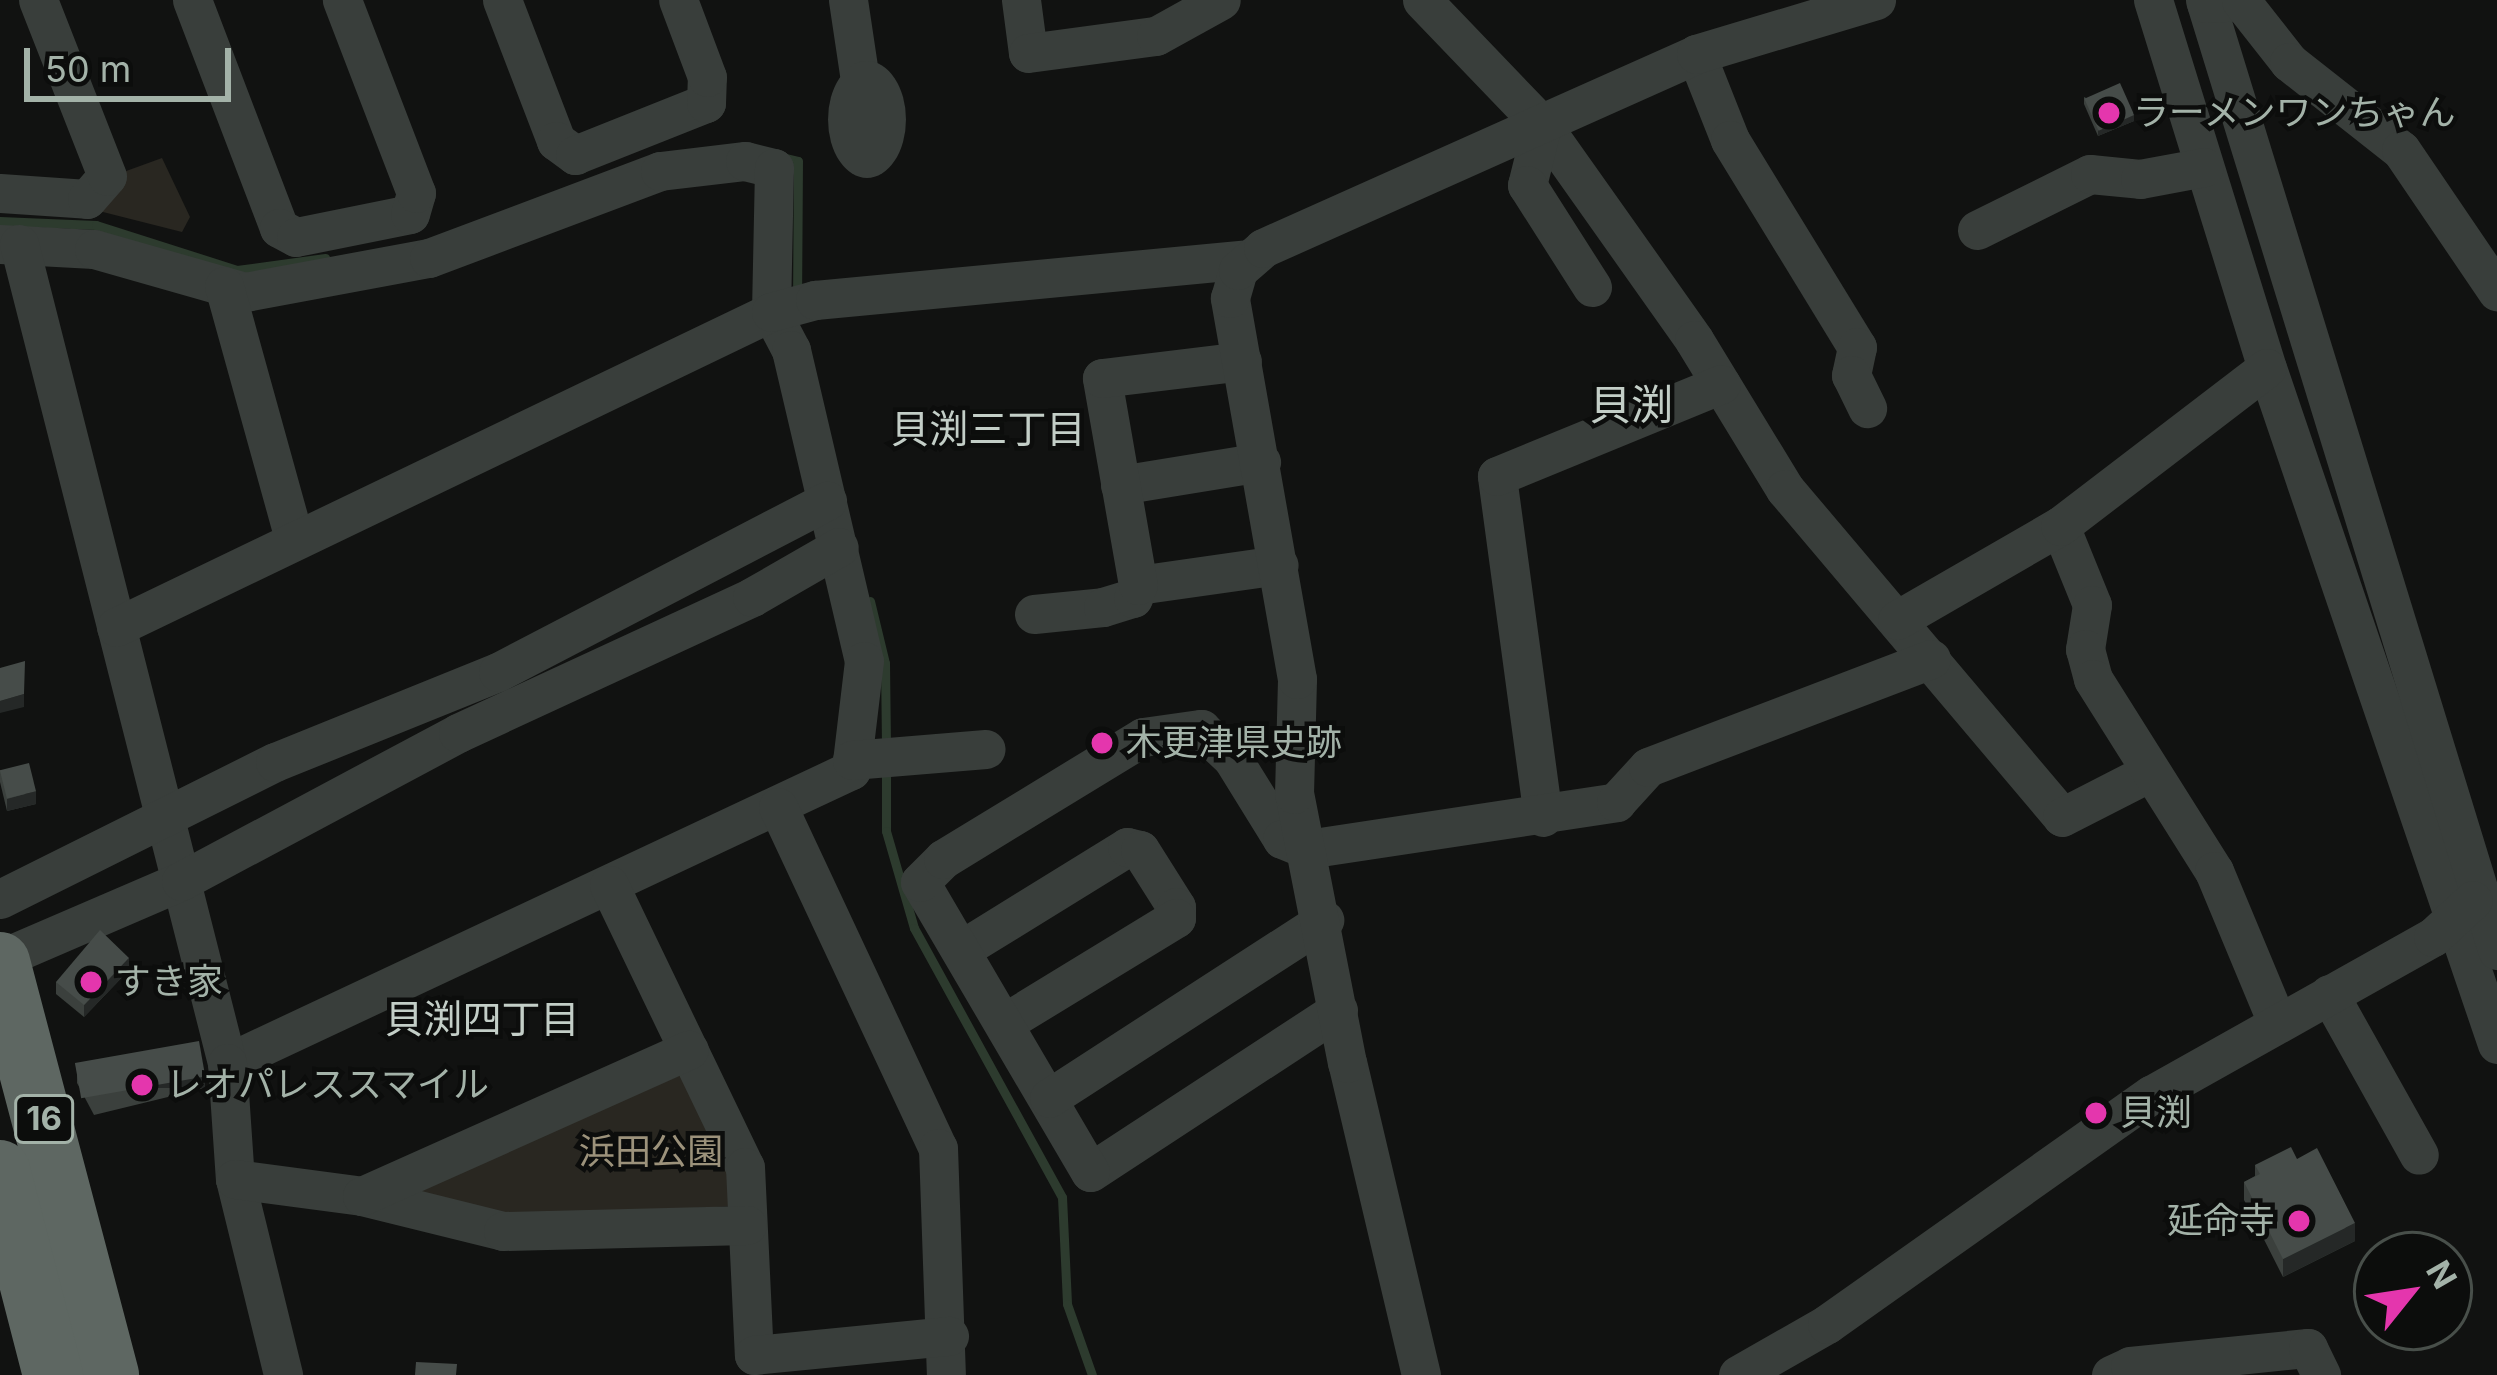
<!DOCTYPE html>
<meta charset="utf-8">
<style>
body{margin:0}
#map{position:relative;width:2497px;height:1375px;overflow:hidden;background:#111211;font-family:Inter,"Noto Sans JP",sans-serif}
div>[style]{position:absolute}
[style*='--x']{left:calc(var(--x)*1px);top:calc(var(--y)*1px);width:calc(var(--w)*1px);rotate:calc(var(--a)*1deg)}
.green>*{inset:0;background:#292721}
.stream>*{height:9px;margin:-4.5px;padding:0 4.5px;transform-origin:4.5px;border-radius:4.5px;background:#2d3b2e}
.minor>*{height:39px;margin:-19.5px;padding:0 19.5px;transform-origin:19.5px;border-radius:19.5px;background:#393e3b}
.minor>.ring{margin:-19.5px;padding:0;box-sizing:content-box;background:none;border:39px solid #393e3b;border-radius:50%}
.highway>*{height:60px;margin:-30px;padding:0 30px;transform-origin:30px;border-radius:30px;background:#5e6762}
.wall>*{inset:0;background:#3b403d}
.shaded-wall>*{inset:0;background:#252827;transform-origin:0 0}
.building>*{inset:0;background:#464c49;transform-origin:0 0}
.dots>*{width:33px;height:33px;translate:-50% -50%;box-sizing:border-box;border:6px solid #0c0d0c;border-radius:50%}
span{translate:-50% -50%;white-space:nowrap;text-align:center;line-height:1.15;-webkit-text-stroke:9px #0c0d0c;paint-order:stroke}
.shield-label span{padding:3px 9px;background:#0c0d0c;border:3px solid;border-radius:9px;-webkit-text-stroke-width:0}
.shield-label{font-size:33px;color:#a3b2a8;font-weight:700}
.poi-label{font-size:36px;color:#a3b2a8}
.left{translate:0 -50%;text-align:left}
.right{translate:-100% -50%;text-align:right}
.park-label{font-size:36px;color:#9c927b}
.neighbourhood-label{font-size:39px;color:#c3cec7}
.quarter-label{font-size:42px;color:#c3cec7}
.north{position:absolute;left:2353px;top:1231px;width:120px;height:120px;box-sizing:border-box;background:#0c0d0c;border:3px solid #484f4a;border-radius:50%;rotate:60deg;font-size:33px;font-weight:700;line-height:48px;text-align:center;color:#a3b2a8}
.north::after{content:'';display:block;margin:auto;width:42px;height:54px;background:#e436ad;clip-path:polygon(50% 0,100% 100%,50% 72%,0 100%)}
.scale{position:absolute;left:24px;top:48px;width:207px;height:54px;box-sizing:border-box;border:6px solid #a3b2a8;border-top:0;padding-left:15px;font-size:36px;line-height:42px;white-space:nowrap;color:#a3b2a8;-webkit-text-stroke:9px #0c0d0c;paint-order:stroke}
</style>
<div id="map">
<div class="green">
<div style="clip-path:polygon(162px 158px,190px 217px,182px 232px,99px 211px,118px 174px)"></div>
<div style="clip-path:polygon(685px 1073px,734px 1168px,735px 1206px,497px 1218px,409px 1191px)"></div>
</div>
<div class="stream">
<div style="--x:785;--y:158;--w:13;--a:13"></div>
<div style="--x:798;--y:161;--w:132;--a:90.4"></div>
<div style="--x:0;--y:221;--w:96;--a:2.4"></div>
<div style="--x:96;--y:225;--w:148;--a:17.7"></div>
<div style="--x:237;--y:270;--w:89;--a:-7.8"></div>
<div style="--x:870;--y:601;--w:64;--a:76.4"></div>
<div style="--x:885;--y:663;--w:87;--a:89.3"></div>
<div style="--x:886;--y:767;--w:64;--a:90"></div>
<div style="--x:886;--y:831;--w:101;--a:73.9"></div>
<div style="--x:914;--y:928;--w:307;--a:61.2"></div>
<div style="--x:1062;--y:1197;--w:107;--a:87.3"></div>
<div style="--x:1067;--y:1304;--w:75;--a:70.6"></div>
</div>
<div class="minor">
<div style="--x:192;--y:0;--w:244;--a:69.1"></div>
<div style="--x:279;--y:228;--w:19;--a:28"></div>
<div style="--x:296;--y:237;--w:116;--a:-11.4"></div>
<div style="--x:410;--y:214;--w:22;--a:-74"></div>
<div style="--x:416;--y:193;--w:207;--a:-111"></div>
<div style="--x:502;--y:0;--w:151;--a:69"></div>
<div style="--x:556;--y:141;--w:24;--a:36"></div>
<div style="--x:575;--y:155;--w:141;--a:-21.7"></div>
<div style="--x:706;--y:103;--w:26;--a:-88"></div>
<div style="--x:707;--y:77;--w:82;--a:-110.6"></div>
<div style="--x:848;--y:0;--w:81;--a:81.5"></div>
<div style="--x:1021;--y:0;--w:53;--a:82.5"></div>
<div style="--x:1028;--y:53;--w:129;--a:-7.6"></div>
<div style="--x:1156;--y:36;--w:74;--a:-29"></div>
<div style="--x:1422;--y:0;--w:173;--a:46.2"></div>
<div style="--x:1542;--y:125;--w:263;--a:54.7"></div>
<div style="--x:1694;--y:340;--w:175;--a:58.6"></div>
<div style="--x:1785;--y:489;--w:429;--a:49.8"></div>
<div style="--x:2062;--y:817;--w:99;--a:-27.1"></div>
<div style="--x:2153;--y:0;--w:385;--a:72.8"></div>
<div style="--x:2267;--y:368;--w:714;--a:71.21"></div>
<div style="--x:2205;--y:0;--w:994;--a:72.91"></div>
<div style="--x:2206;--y:3;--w:35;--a:-3"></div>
<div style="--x:2241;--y:1;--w:78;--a:51.8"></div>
<div style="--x:2289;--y:62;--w:142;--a:38.2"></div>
<div style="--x:2401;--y:150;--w:171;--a:55.8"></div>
<div style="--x:1696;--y:54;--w:92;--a:68.4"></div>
<div style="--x:1730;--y:140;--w:243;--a:58.5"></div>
<div style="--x:1857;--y:347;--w:29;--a:102"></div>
<div style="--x:1851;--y:375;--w:37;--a:64"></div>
<div class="ring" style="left:847px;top:80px;width:-9px;height:-9px"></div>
<div style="--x:1542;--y:125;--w:62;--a:104"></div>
<div style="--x:1527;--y:185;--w:121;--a:57.5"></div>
<div style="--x:0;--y:193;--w:87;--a:3.9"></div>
<div style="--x:87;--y:199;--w:30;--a:-49"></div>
<div style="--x:107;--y:176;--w:189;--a:-111.4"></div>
<div style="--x:1977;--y:230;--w:126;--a:-26.4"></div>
<div style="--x:2090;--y:174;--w:50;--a:5.7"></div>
<div style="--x:2140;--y:179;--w:65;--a:-10.6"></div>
<div style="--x:0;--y:244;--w:94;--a:3"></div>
<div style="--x:94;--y:249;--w:157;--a:15.9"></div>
<div style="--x:245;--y:292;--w:187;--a:-10.5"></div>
<div style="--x:429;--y:258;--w:247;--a:-20.6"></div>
<div style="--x:660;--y:171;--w:86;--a:-6.7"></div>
<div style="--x:745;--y:161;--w:30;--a:14"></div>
<div style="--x:774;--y:168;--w:144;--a:91.2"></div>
<div style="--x:771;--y:312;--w:43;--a:62.2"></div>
<div style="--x:791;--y:350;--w:319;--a:76.8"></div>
<div style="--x:864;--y:661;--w:110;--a:96.8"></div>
<div style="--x:851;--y:770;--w:689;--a:154.85"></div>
<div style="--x:19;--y:244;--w:845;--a:75.75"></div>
<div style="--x:227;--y:1063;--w:116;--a:86.1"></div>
<div style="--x:235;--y:1179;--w:202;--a:76.2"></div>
<div style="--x:224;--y:286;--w:263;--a:74.5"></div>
<div style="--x:1120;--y:485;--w:143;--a:-9.3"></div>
<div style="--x:2060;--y:526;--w:85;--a:67.9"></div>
<div style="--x:2092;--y:605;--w:45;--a:99"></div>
<div style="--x:2085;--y:649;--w:31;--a:75"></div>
<div style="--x:2093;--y:679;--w:227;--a:57.8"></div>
<div style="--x:2214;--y:871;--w:164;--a:67.4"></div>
<div style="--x:1138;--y:585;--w:142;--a:-8.1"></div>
<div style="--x:1034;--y:614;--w:69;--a:-5.8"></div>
<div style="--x:1103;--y:607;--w:31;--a:-17"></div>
<div style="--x:1133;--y:598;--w:14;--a:-69"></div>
<div style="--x:1138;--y:585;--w:210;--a:-99.9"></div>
<div style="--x:1102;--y:378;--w:141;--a:-6.9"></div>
<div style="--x:1897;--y:620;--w:188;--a:-30"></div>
<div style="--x:2060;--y:526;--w:260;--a:-37.4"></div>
<div style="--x:116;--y:627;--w:727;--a:-25.68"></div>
<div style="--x:771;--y:312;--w:46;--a:-15.3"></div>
<div style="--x:815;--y:300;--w:437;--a:-5.4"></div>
<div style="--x:852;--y:760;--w:134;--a:-4.7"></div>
<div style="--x:778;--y:807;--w:377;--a:64.9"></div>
<div style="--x:938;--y:1148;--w:227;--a:88"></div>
<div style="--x:1543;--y:817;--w:344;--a:-97.7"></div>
<div style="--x:1497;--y:476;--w:242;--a:-22.3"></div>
<div style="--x:609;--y:885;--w:313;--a:64.3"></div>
<div style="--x:745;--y:1167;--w:188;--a:87.3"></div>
<div style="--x:754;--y:1355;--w:196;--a:-5.6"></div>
<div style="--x:0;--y:899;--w:307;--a:-26.5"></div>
<div style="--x:275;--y:762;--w:240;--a:-22"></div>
<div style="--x:498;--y:672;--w:371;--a:-27.5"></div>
<div style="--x:962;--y:949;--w:194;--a:-31.7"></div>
<div style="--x:1127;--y:847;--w:13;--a:13"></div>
<div style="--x:1140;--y:850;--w:67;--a:57.7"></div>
<div style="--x:1176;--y:907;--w:11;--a:90"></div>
<div style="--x:1176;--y:918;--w:198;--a:148.6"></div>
<div style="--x:0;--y:959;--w:197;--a:-23.3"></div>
<div style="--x:181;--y:881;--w:314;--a:-28.1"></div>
<div style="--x:458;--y:733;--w:324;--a:-24.8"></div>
<div style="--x:752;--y:597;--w:100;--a:-29.9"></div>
<div style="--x:2329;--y:994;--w:184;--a:60.8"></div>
<div style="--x:1338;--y:1010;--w:296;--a:146.8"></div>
<div style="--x:1090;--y:1172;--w:336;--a:-120.4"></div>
<div style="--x:920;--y:882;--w:33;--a:-45"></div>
<div style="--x:943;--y:859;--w:234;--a:-31.4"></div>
<div style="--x:1143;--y:737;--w:59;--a:-7.9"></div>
<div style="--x:1201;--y:729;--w:42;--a:43.1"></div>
<div style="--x:1232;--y:758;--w:95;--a:58.3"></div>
<div style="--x:1282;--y:839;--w:27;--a:22"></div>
<div style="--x:1307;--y:849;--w:313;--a:-8.6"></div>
<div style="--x:1616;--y:802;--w:47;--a:-47.6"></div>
<div style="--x:1648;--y:767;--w:303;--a:-20.9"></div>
<div style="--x:1049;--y:1098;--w:328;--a:-32.9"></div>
<div style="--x:235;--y:1179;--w:128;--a:7.6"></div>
<div style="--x:362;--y:1196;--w:145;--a:13.9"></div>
<div style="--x:503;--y:1231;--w:244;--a:-1.4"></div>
<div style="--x:362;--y:1196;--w:358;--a:-24.1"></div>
<div style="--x:1421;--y:1375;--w:321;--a:-103.3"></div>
<div style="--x:1347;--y:1063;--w:274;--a:-101.1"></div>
<div style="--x:1294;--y:794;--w:115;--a:-88.5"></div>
<div style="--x:1297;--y:679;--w:387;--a:-100"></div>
<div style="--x:1230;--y:298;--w:29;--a:-74"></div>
<div style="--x:1238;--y:270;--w:33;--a:-41"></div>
<div style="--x:1263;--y:248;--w:474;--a:-24.1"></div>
<div style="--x:1696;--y:54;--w:188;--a:-16.7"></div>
<div style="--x:1738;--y:1375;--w:103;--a:-29.8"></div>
<div style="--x:1827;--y:1324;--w:397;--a:-35.3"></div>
<div style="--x:2151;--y:1095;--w:323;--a:-29.3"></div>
<div style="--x:2433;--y:937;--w:54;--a:-42.8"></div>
<div style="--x:2111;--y:1375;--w:21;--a:-25"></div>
<div style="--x:2130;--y:1366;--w:179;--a:-5.8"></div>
<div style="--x:2308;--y:1348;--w:30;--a:64"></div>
</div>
<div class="highway">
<div style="--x:0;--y:962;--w:427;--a:75.2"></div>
<div style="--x:0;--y:1170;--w:212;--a:75.5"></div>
</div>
<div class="wall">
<div style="clip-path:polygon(2084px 97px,2134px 121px,2098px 136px,2084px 104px)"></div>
<div style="clip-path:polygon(0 770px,36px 804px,7px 811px,0 782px)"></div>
<div style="clip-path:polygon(129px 970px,84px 1017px,56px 994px,56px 982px)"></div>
<div style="clip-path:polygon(77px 1071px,205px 1088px,94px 1115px,77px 1083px)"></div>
<div style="clip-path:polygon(2297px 1159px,2355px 1241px,2283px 1277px,2244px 1200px,2244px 1182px,2255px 1176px,2255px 1165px)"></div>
</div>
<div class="shaded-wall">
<div style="clip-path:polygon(2134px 115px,2134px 121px,2098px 136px,2098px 129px)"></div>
<div style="clip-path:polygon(24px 694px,24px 707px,0 713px,0 701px)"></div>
<div style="clip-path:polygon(36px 791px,36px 804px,7px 811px,7px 799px)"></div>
<div style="clip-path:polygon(129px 958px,129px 970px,84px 1017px,84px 1005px)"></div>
<div style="left:205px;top:1076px;width:12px;height:114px;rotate:90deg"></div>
<div style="clip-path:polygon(2355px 1223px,2355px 1241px,2283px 1277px,2283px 1259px)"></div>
</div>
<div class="building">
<div style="left:2120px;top:83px;width:35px;height:39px;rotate:66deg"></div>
<div style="clip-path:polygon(25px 661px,24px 694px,0 701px,0 668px)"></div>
<div style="left:29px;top:763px;width:29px;height:30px;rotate:76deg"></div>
<div style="clip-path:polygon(100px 930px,129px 958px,84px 1005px,56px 982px)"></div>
<div style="left:199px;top:1041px;width:36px;height:126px;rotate:80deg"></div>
<div style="clip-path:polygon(2291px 1147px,2297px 1159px,2317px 1148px,2355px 1223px,2283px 1259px,2244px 1182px,2260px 1174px,2255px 1165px)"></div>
<div style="clip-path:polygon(416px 1362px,457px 1364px,456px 1375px,415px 1375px)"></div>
</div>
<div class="dots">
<div style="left:2109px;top:113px;background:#e436ad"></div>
<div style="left:1102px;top:743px;background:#e436ad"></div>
<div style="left:91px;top:982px;background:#e436ad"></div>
<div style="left:142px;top:1085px;background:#e436ad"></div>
<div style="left:2096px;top:1113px;background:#e436ad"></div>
<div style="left:2299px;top:1221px;background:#e436ad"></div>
</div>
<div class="shield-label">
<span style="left:44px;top:1119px">16</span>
</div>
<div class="poi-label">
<span class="left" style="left:2133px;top:113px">ラーメンワンちゃん</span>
<span class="left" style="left:1126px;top:743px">木更津県史跡</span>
<span class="left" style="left:115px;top:982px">すき家</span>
<span class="left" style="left:166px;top:1085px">レオパレススマイル</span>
<span class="left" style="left:2120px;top:1113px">貝渕</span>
<span class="right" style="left:2275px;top:1221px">延命寺</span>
</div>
<div class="park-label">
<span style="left:651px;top:1152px">浜田公園</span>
</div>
<div class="neighbourhood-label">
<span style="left:988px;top:429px">貝渕三丁目</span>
<span style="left:482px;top:1019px">貝渕四丁目</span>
</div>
<div class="quarter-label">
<span style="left:1631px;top:405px">貝渕</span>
</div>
<div class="north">N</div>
<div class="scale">50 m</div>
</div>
